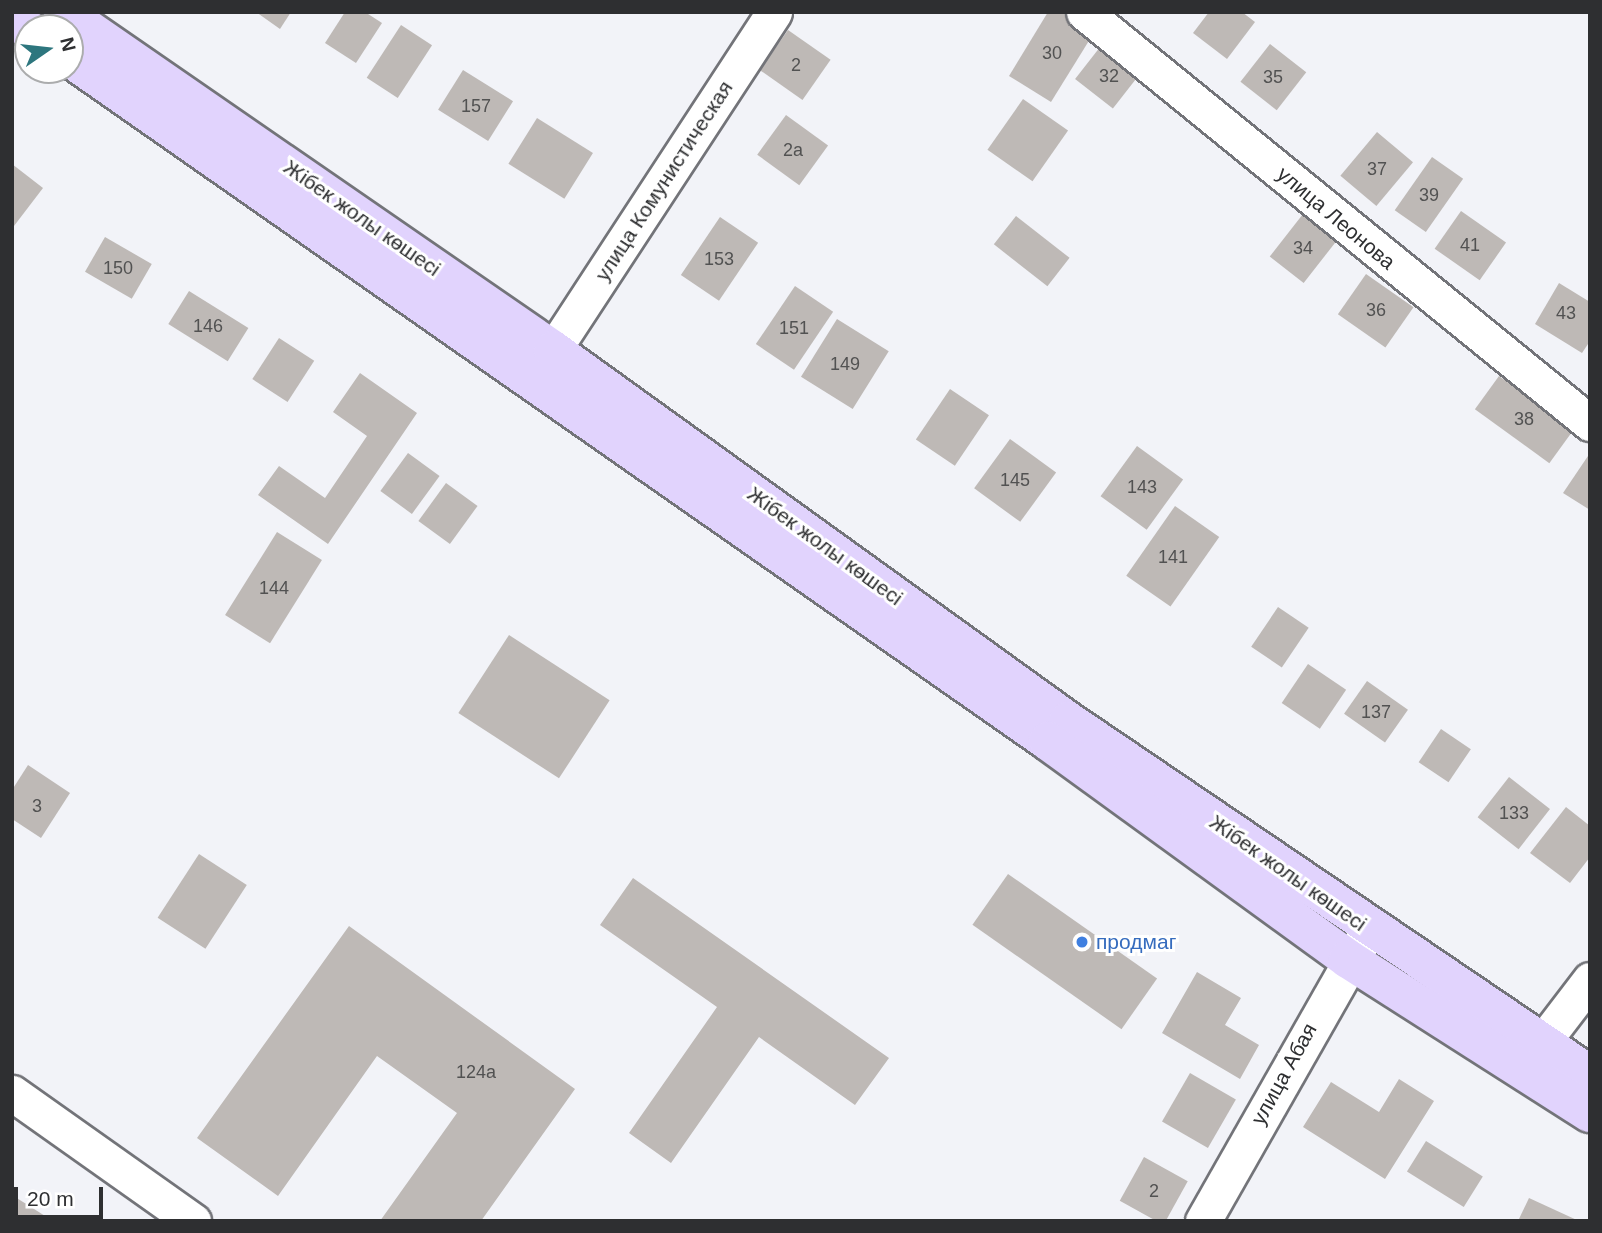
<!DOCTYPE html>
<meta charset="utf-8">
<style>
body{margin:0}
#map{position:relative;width:1602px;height:1233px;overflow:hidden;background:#f2f3f8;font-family:Helvetica,sans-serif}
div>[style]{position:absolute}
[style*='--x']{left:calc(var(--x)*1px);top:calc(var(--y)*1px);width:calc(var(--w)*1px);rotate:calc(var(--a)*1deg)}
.building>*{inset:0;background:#beb9b6;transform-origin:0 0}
.roads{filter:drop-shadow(2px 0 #737479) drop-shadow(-2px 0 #737479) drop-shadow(0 2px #737479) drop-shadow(0 -2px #737479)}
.street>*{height:35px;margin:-17.5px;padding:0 17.5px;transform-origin:17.5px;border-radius:17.5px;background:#fff}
.primary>*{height:38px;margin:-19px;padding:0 19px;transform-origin:19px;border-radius:19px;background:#e1d3fd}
.dots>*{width:19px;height:19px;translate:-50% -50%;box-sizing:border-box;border:4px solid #fff;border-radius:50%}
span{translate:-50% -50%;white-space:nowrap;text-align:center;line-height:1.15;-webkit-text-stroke:6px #fff;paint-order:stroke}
.number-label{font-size:18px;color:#525252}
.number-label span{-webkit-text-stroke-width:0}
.street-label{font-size:21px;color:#2e2f31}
.shop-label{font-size:21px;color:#366cbe}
.left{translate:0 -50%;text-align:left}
.frame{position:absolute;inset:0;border:14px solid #2e2f31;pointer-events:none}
.north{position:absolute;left:14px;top:14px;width:70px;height:70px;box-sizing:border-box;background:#fff;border:2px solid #abacad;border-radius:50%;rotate:76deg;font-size:19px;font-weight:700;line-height:28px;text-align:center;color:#2e2f31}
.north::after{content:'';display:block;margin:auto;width:24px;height:32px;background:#2d767e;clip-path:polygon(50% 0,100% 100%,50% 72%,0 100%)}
.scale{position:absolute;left:14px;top:1187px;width:89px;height:32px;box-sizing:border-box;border:4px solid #2e2f31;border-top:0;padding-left:9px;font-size:21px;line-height:24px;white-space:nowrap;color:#2e2f31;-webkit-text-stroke:5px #fff;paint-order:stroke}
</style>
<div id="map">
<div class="building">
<div style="clip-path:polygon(256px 12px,291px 12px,280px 29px)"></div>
<div style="clip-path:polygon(345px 12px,365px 12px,382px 23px,356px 63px,325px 43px)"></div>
<div style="clip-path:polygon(1048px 12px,1065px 12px,1095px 31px,1051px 102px,1009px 76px)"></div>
<div style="clip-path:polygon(1209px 12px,1242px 12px,1255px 22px,1227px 59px,1193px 33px)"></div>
<div style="left:401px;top:25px;width:37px;height:63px;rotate:33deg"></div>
<div style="left:788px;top:30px;width:52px;height:49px;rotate:35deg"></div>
<div style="left:1104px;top:42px;width:48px;height:47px;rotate:38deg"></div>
<div style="left:1270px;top:44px;width:46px;height:48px;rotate:38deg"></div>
<div style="left:463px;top:70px;width:59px;height:47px;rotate:32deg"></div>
<div style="left:1023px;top:99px;width:55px;height:62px;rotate:35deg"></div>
<div style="left:786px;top:115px;width:52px;height:49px;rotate:36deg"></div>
<div style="left:537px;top:118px;width:66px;height:54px;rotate:32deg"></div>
<div style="left:1377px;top:132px;width:47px;height:57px;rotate:40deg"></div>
<div style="left:1432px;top:157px;width:38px;height:65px;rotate:35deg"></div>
<div style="clip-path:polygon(12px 164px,43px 188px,14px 226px,12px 225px)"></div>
<div style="left:1461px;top:211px;width:55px;height:46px;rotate:35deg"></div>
<div style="left:1303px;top:214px;width:43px;height:54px;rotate:38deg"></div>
<div style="left:1016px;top:216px;width:68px;height:36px;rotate:38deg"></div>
<div style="left:720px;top:217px;width:46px;height:70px;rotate:34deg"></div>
<div style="left:105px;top:237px;width:54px;height:40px;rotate:30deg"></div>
<div style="left:1366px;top:274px;width:58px;height:49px;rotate:35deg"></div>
<div style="clip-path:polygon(1559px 283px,1590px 302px,1590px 341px,1582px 353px,1535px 324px)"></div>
<div style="left:795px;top:286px;width:46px;height:70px;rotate:34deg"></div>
<div style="left:189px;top:291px;width:70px;height:39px;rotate:32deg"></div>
<div style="left:837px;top:319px;width:61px;height:68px;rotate:32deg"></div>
<div style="left:279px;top:338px;width:42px;height:49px;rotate:33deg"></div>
<div style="clip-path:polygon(360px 373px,417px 413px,328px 544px,258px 495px,279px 466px,325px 498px,367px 436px,333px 412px)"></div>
<div style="left:1499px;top:376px;width:92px;height:41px;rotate:36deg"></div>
<div style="left:950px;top:389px;width:47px;height:61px;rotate:34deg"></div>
<div style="left:1010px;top:439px;width:57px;height:61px;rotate:36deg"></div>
<div style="left:1137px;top:446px;width:57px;height:62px;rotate:36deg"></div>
<div style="left:408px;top:453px;width:39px;height:47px;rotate:36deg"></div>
<div style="clip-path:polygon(1590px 453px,1590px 510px,1563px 493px)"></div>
<div style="left:446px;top:483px;width:39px;height:47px;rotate:36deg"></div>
<div style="left:1175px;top:506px;width:54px;height:85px;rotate:35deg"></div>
<div style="left:277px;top:532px;width:53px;height:98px;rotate:32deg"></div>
<div style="left:1278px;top:607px;width:37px;height:48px;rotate:34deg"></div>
<div style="left:509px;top:635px;width:120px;height:93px;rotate:33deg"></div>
<div style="left:1308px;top:664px;width:46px;height:47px;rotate:34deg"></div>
<div style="left:1367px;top:681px;width:50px;height:40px;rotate:35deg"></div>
<div style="left:1441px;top:729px;width:36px;height:40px;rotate:34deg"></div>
<div style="clip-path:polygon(28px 765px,70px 793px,41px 838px,12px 819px,12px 790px)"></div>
<div style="left:1509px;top:777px;width:52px;height:51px;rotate:38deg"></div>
<div style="clip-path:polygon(1566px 807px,1590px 826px,1590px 857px,1570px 883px,1530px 853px)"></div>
<div style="left:199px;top:854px;width:57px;height:76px;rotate:33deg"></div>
<div style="left:1008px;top:874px;width:182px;height:62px;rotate:35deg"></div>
<div style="clip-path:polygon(633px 878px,889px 1058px,855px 1105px,759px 1037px,671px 1163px,629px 1133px,717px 1007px,600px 925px)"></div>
<div style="clip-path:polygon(349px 926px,575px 1089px,481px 1221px,380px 1221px,457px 1113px,377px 1056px,278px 1196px,197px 1138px)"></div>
<div style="clip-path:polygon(1197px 972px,1241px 998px,1225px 1025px,1259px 1045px,1240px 1079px,1162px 1033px)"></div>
<div style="left:1190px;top:1073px;width:53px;height:56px;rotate:30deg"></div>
<div style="clip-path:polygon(1399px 1079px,1434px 1101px,1385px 1179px,1303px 1127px,1331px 1082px,1379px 1112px)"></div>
<div style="left:1426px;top:1141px;width:67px;height:36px;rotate:32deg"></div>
<div style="left:1144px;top:1157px;width:50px;height:50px;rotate:29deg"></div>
<div style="clip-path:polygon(12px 1195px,53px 1221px,12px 1221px)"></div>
<div style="clip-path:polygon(1529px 1198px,1579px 1221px,1518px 1221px)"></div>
</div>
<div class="roads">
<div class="street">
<div style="--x:1084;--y:12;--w:652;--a:39.09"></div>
<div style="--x:538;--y:373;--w:431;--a:-56.8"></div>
<div style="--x:1525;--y:1065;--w:107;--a:-52.6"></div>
<div style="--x:12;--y:1093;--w:222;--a:35.3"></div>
<div style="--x:1203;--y:1221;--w:326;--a:-60.4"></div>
</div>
<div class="primary">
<div style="--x:63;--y:12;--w:595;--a:34.6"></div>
<div style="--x:553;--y:350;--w:635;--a:35.77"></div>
<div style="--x:1068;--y:721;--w:631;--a:34.14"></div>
<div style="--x:12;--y:18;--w:19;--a:35"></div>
<div style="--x:70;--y:58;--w:1193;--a:34.93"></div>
<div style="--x:1048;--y:741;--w:371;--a:36"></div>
<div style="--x:1348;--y:959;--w:287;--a:32.5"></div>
</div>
</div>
<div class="dots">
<div style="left:1082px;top:942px;background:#3f7fe0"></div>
</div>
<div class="number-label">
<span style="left:1052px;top:53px">30</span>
<span style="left:796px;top:65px">2</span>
<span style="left:1109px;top:76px">32</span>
<span style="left:1273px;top:77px">35</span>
<span style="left:476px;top:106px">157</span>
<span style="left:793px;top:150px">2а</span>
<span style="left:1377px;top:169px">37</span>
<span style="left:1429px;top:195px">39</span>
<span style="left:1470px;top:245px">41</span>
<span style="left:1303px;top:248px">34</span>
<span style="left:719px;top:259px">153</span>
<span style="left:118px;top:268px">150</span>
<span style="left:1376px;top:310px">36</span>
<span style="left:1566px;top:313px">43</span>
<span style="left:208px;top:326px">146</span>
<span style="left:794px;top:328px">151</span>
<span style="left:845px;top:364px">149</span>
<span style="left:1524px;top:419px">38</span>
<span style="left:1015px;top:480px">145</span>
<span style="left:1142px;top:487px">143</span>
<span style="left:1173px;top:557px">141</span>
<span style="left:274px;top:588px">144</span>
<span style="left:1376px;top:712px">137</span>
<span style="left:37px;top:806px">3</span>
<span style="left:1514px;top:813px">133</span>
<span style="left:476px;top:1072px">124а</span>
<span style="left:1154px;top:1191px">2</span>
</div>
<div class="street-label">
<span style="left:664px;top:181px;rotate:-57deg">улица Комунистическая</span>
<span style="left:362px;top:218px;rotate:35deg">Жібек жолы көшесі</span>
<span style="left:1336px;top:218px;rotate:40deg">улица Леонова</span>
<span style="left:825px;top:546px;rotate:36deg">Жібек жолы көшесі</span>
<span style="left:1288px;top:873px;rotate:35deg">Жібек жолы көшесі</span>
<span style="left:1284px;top:1074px;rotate:-61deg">улица Абая</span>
</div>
<div class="shop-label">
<span class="left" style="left:1096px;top:942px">продмаг</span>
</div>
<div class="frame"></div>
<div class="north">N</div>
<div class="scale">20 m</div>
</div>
